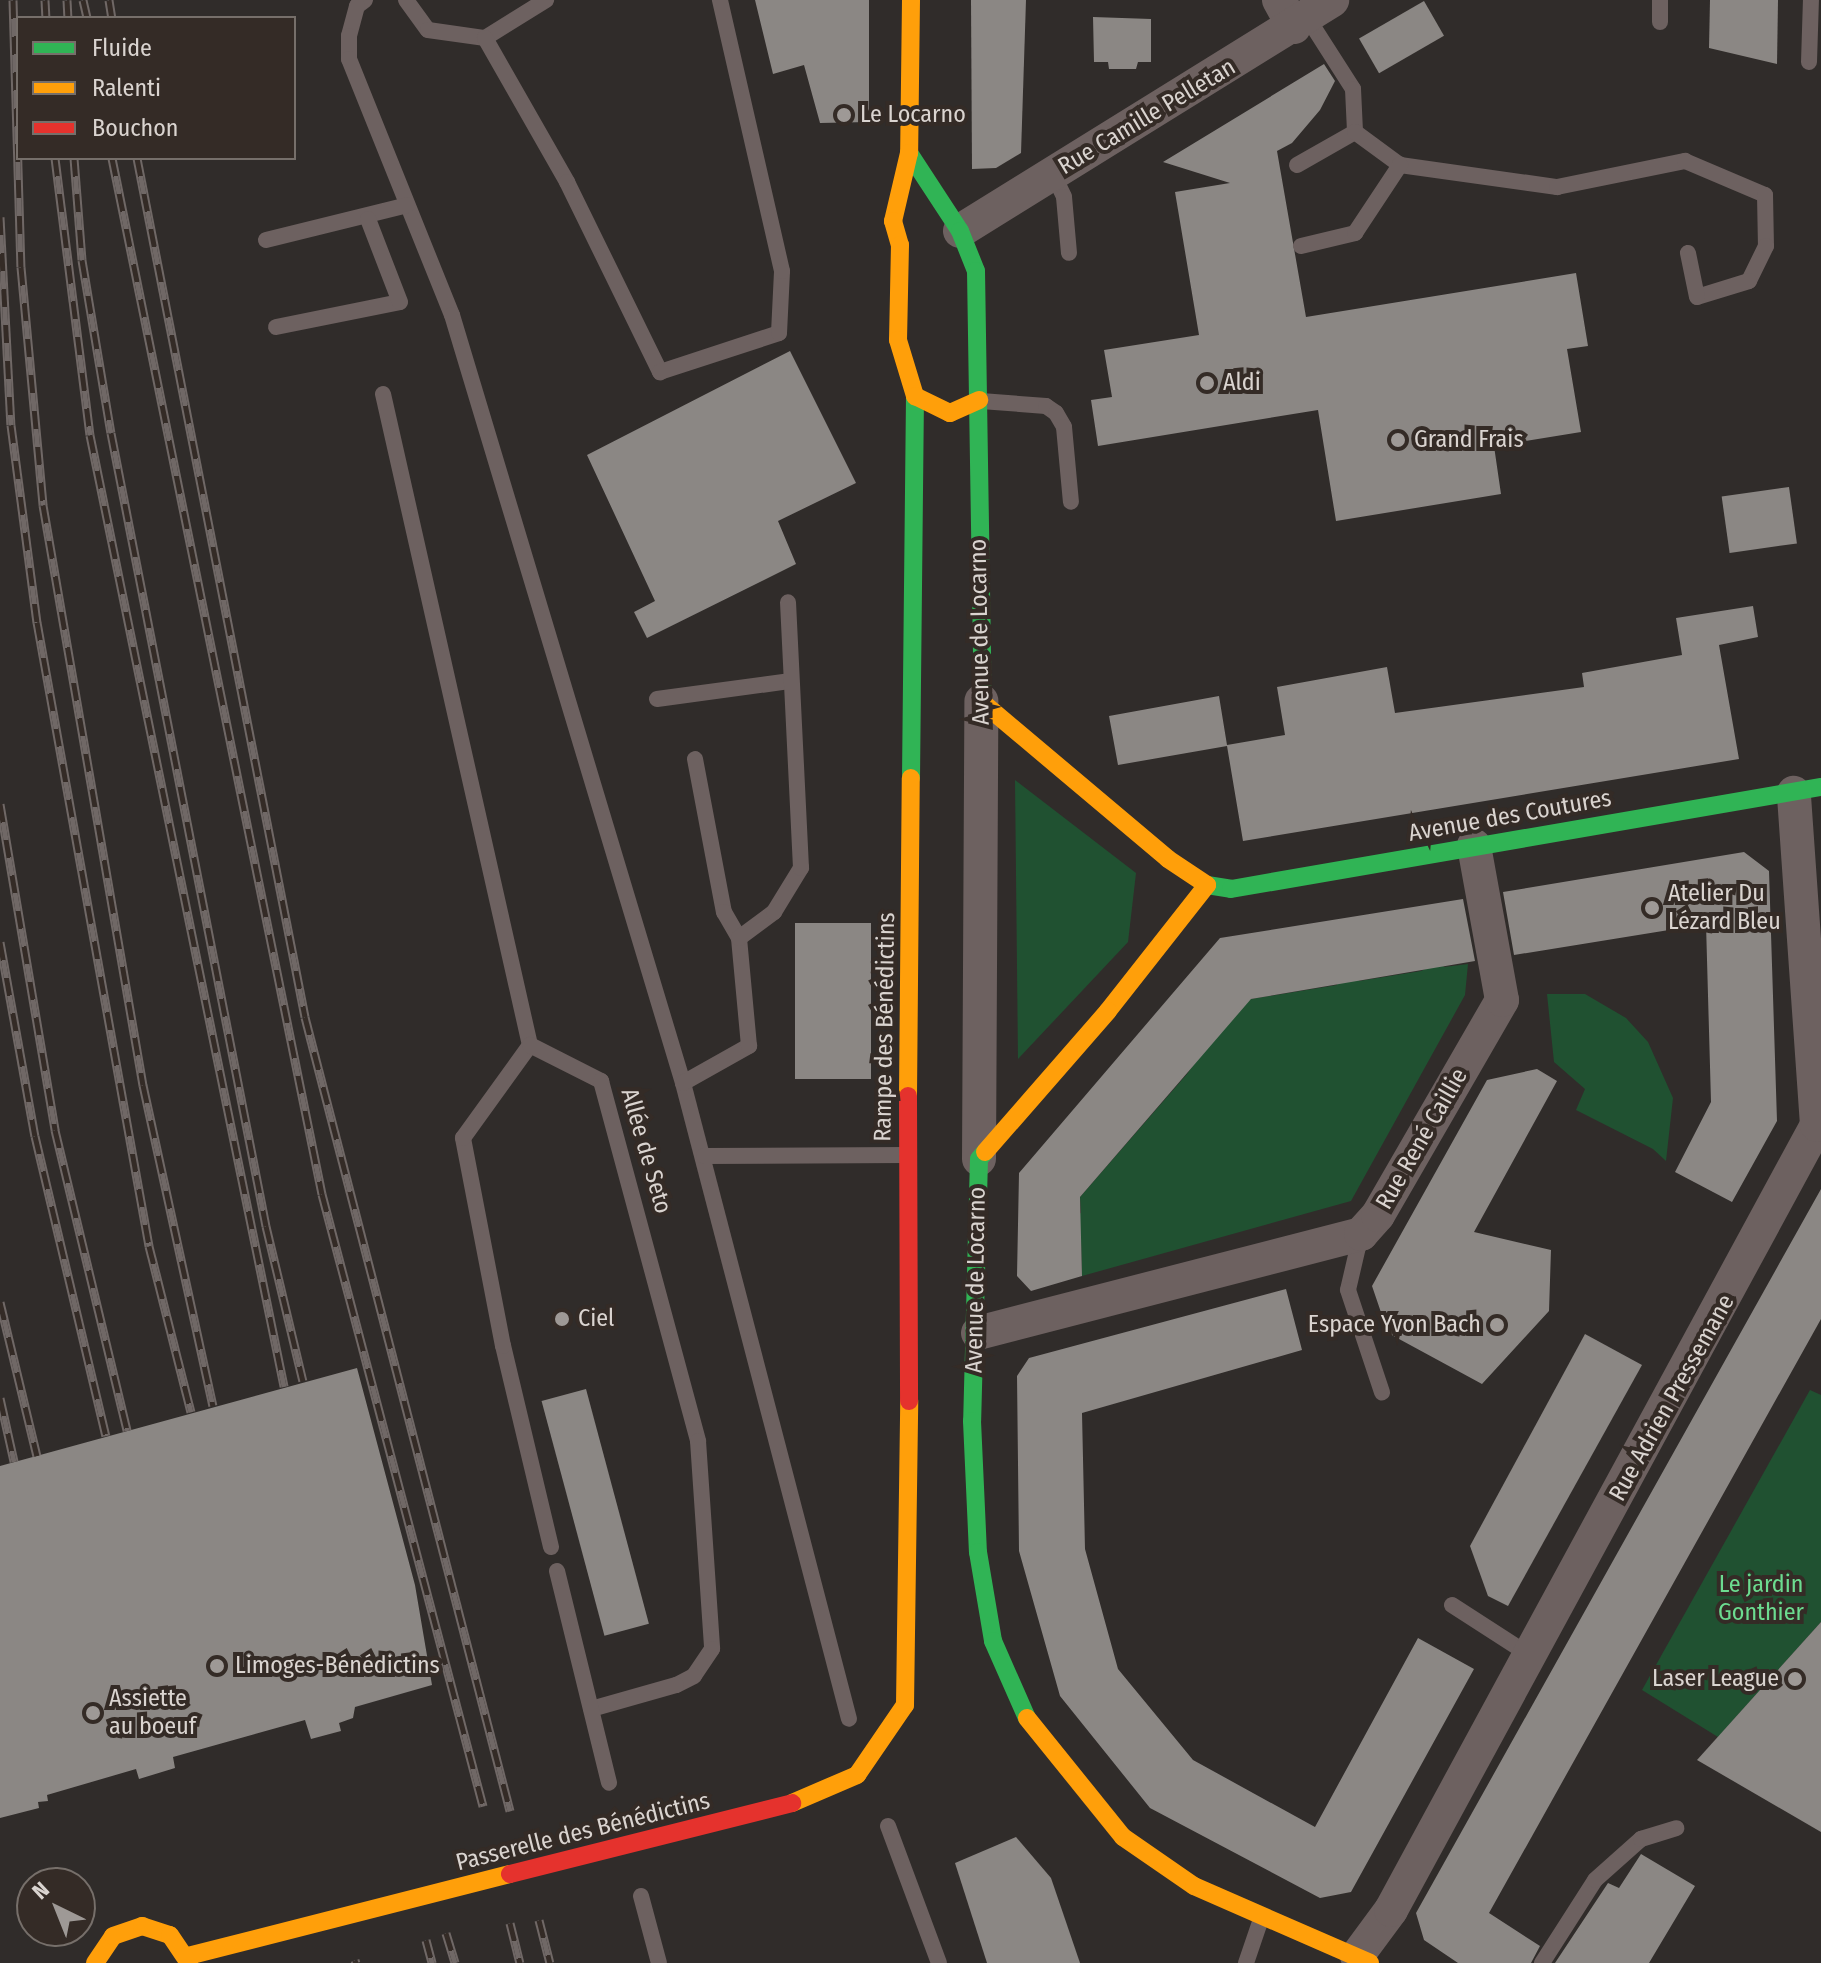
<!DOCTYPE html>
<meta charset="utf-8">
<style>
body{margin:0}
#map{position:relative;width:1821px;height:1963px;overflow:hidden;background:#302c2a;font-family:"Fira Sans Condensed",sans-serif}
div>[style]{position:absolute}
[style*='--x']{left:calc(var(--x)*1px);top:calc(var(--y)*1px);width:calc(var(--w)*1px);rotate:calc(var(--a)*1deg)}
.green>*{inset:0;background:#205131}
.building>*{inset:0;background:#8b8784;transform-origin:0 0}
.lane>*{height:16px;margin:-8px;padding:0 8px;transform-origin:8px;border-radius:8px;background:#6d6160}
.street>*{height:34px;margin:-17px;padding:0 17px;transform-origin:17px;border-radius:17px;background:#6d6160}
.fast>*{height:18px;margin:-9px;padding:0 9px;transform-origin:9px;border-radius:9px;background:#30b455}
.slow>*{height:18px;margin:-9px;padding:0 9px;transform-origin:9px;border-radius:9px;background:#ff9f0a}
.jam>*{height:18px;margin:-9px;padding:0 9px;transform-origin:9px;border-radius:9px;background:#e5322d}
.rail>*{height:9px;margin-top:-4.5px;transform-origin:0;background:repeating-linear-gradient(90deg,#342b26 0 18px,#706866 0 36px);box-sizing:border-box;border-block:2px solid #706866}
.dots>*{width:22px;height:22px;translate:-50% -50%;box-sizing:border-box;border:4px solid #342b26;border-radius:50%}
span{translate:-50% -50%;white-space:nowrap;text-align:center;line-height:1.15;-webkit-text-stroke:8px #342b26;paint-order:stroke}
.poi-label{font-size:24px;color:#dad4d0}
.left{translate:0 -50%;text-align:left}
.right{translate:-100% -50%;text-align:right}
.street-label{font-size:24px;color:#dad4d0}
.park-label{font-size:24px;color:#6cdc90}
.legend{position:absolute;left:16px;top:16px;width:280px;height:144px;box-sizing:border-box;background:#342b26;border:2px solid #766f6a;margin:0;padding:10px 14px;list-style:none;font-size:24px;color:#dad4d0}
.legend li{display:flex;align-items:center;gap:16px;height:40px}
.legend b{width:40px;border:2px solid #766f6a}
.north{position:absolute;left:16px;top:1867px;width:80px;height:80px;box-sizing:border-box;background:#342b26;border:2px solid #766f6a;border-radius:50%;rotate:317deg;font-size:22px;font-weight:700;line-height:32px;text-align:center;color:#dad4d0}
.north::after{content:'';display:block;margin:auto;width:28px;height:36px;background:#9e9996;clip-path:polygon(50% 0,100% 100%,50% 72%,0 100%)}
</style>
<div id="map">
<div class="green">
<div style="clip-path:polygon(1015px 780px,1136px 873px,1128px 942px,1018px 1059px)"></div>
<div style="clip-path:polygon(1443px 961px,1444px 967px,1468px 964px,1465px 995px,1351px 1201px,1082px 1276px,1081px 1240px,1073px 1214px,1081px 1213px,1080px 1197px,1187px 1074px,1239px 1001px,1337px 985px,1336px 979px,1358px 975px,1359px 981px,1421px 971px)"></div>
<div style="clip-path:polygon(1547px 994px,1585px 994px,1626px 1018px,1648px 1042px,1673px 1098px,1666px 1161px,1653px 1149px,1576px 1110px,1585px 1089px,1554px 1062px)"></div>
<div style="clip-path:polygon(1810px 1390px,1821px 1395px,1821px 1622px,1718px 1737px,1642px 1690px)"></div>
</div>
<div class="building">
<div style="clip-path:polygon(755px 0,869px 0,869px 122px,820px 123px,804px 65px,773px 74px)"></div>
<div style="clip-path:polygon(971px 0,1026px 0,1021px 153px,996px 168px,972px 169px)"></div>
<div style="clip-path:polygon(1710px 0,1778px 0,1777px 64px,1709px 48px)"></div>
<div style="left:1424px;top:1px;width:40px;height:75px;rotate:60deg"></div>
<div style="clip-path:polygon(1093px 17px,1151px 19px,1151px 62px,1138px 62px,1136px 69px,1109px 69px,1108px 62px,1094px 62px)"></div>
<div style="clip-path:polygon(1324px 64px,1335px 81px,1320px 110px,1292px 143px,1277px 151px,1306px 317px,1576px 273px,1588px 346px,1567px 349px,1581px 432px,1494px 446px,1501px 494px,1336px 521px,1318px 410px,1098px 446px,1091px 400px,1112px 397px,1104px 350px,1199px 335px,1175px 192px,1230px 183px,1163px 162px)"></div>
<div style="clip-path:polygon(790px 351px,856px 483px,778px 521px,796px 564px,647px 638px,634px 612px,655px 601px,587px 455px)"></div>
<div style="left:1789px;top:487px;width:57px;height:68px;rotate:82deg"></div>
<div style="clip-path:polygon(1753px 606px,1758px 637px,1719px 645px,1739px 759px,1243px 841px,1227px 746px,1118px 765px,1109px 716px,1219px 696px,1227px 745px,1285px 735px,1277px 687px,1387px 667px,1395px 713px,1584px 687px,1582px 673px,1682px 655px,1676px 618px)"></div>
<div style="clip-path:polygon(1744px 852px,1769px 871px,1777px 1121px,1732px 1202px,1675px 1172px,1711px 1102px,1706px 924px,1514px 955px,1503px 892px)"></div>
<div style="clip-path:polygon(1463px 899px,1475px 961px,1251px 999px,1080px 1197px,1082px 1276px,1031px 1291px,1017px 1276px,1019px 1173px,1220px 938px)"></div>
<div style="left:871px;top:923px;width:156px;height:76px;rotate:90deg"></div>
<div style="clip-path:polygon(1537px 1069px,1557px 1081px,1474px 1232px,1551px 1250px,1549px 1311px,1482px 1384px,1388px 1333px,1372px 1286px,1487px 1080px)"></div>
<div style="clip-path:polygon(1821px 1189px,1821px 1319px,1489px 1913px,1540px 1946px,1531px 1963px,1458px 1963px,1424px 1940px,1416px 1913px)"></div>
<div style="clip-path:polygon(1286px 1289px,1302px 1350px,1082px 1413px,1085px 1549px,1118px 1669px,1193px 1760px,1315px 1827px,1418px 1638px,1474px 1669px,1351px 1892px,1320px 1898px,1150px 1808px,1060px 1696px,1019px 1551px,1017px 1376px,1029px 1358px)"></div>
<div style="clip-path:polygon(1585px 1334px,1642px 1365px,1508px 1606px,1488px 1596px,1470px 1546px)"></div>
<div style="clip-path:polygon(357px 1368px,415px 1585px,432px 1685px,355px 1707px,353px 1718px,339px 1723px,341px 1731px,311px 1739px,305px 1720px,173px 1757px,175px 1768px,139px 1779px,136px 1769px,47px 1795px,48px 1801px,38px 1802px,39px 1808px,0 1818px,0 1466px)"></div>
<div style="left:586px;top:1389px;width:243px;height:46px;rotate:75deg"></div>
<div style="clip-path:polygon(1821px 1622px,1821px 1832px,1697px 1760px)"></div>
<div style="clip-path:polygon(1016px 1837px,1051px 1878px,1080px 1963px,987px 1963px,955px 1863px)"></div>
<div style="clip-path:polygon(1641px 1854px,1695px 1886px,1649px 1963px,1555px 1963px,1608px 1883px,1619px 1888px)"></div>
</div>
<div class="lane">
<div style="--x:365;--y:0;--w:10;--a:143"></div>
<div style="--x:357;--y:6;--w:31;--a:105"></div>
<div style="--x:349;--y:36;--w:23;--a:90"></div>
<div style="--x:349;--y:59;--w:276;--a:68.1"></div>
<div style="--x:452;--y:315;--w:802;--a:73.26"></div>
<div style="--x:683;--y:1083;--w:657;--a:75.37"></div>
<div style="--x:406;--y:0;--w:37;--a:54"></div>
<div style="--x:428;--y:30;--w:58;--a:8"></div>
<div style="--x:485;--y:38;--w:72;--a:-31.9"></div>
<div style="--x:1307;--y:17;--w:85;--a:57.4"></div>
<div style="--x:1353;--y:89;--w:43;--a:87.3"></div>
<div style="--x:1660;--y:22;--w:22;--a:-90"></div>
<div style="--x:485;--y:38;--w:166;--a:60.3"></div>
<div style="--x:567;--y:182;--w:212;--a:63.9"></div>
<div style="--x:660;--y:372;--w:125;--a:-18.1"></div>
<div style="--x:779;--y:333;--w:62;--a:-87.2"></div>
<div style="--x:782;--y:271;--w:278;--a:-102.9"></div>
<div style="--x:1809;--y:62;--w:62;--a:-88.2"></div>
<div style="--x:1297;--y:165;--w:67;--a:-29.6"></div>
<div style="--x:1355;--y:132;--w:56;--a:36.3"></div>
<div style="--x:1400;--y:165;--w:159;--a:8"></div>
<div style="--x:1557;--y:187;--w:131;--a:-11.5"></div>
<div style="--x:1685;--y:161;--w:87;--a:23"></div>
<div style="--x:1765;--y:195;--w:51;--a:88.9"></div>
<div style="--x:1766;--y:246;--w:39;--a:116"></div>
<div style="--x:1749;--y:281;--w:54;--a:162.9"></div>
<div style="--x:1697;--y:297;--w:45;--a:-101.6"></div>
<div style="--x:1053;--y:174;--w:25;--a:64"></div>
<div style="--x:1064;--y:197;--w:56;--a:84.9"></div>
<div style="--x:266;--y:240;--w:145;--a:-13.9"></div>
<div style="--x:1301;--y:246;--w:56;--a:-13.5"></div>
<div style="--x:1355;--y:233;--w:82;--a:-56.5"></div>
<div style="--x:276;--y:327;--w:126;--a:-11.4"></div>
<div style="--x:400;--y:302;--w:89;--a:-111.1"></div>
<div style="--x:383;--y:394;--w:667;--a:77.28"></div>
<div style="--x:981;--y:401;--w:65;--a:4.4"></div>
<div style="--x:1046;--y:406;--w:12;--a:35"></div>
<div style="--x:1056;--y:413;--w:16;--a:60"></div>
<div style="--x:1064;--y:427;--w:75;--a:84.7"></div>
<div style="--x:657;--y:699;--w:135;--a:-7.7"></div>
<div style="--x:695;--y:759;--w:156;--a:79.3"></div>
<div style="--x:724;--y:912;--w:30;--a:60"></div>
<div style="--x:683;--y:1083;--w:76;--a:-29.3"></div>
<div style="--x:749;--y:1046;--w:108;--a:-95.3"></div>
<div style="--x:739;--y:938;--w:44;--a:-36.6"></div>
<div style="--x:774;--y:912;--w:52;--a:-58.5"></div>
<div style="--x:801;--y:868;--w:266;--a:-92.8"></div>
<div style="--x:704;--y:1156;--w:202;--a:-0.3"></div>
<div style="--x:1361;--y:1234;--w:57;--a:103.1"></div>
<div style="--x:1348;--y:1290;--w:108;--a:71.6"></div>
<div style="--x:551;--y:1547;--w:207;--a:-103.4"></div>
<div style="--x:503;--y:1346;--w:212;--a:-100.9"></div>
<div style="--x:463;--y:1138;--w:115;--a:-54.2"></div>
<div style="--x:530;--y:1045;--w:80;--a:26.9"></div>
<div style="--x:601;--y:1081;--w:373;--a:74.9"></div>
<div style="--x:698;--y:1441;--w:208;--a:86.1"></div>
<div style="--x:712;--y:1649;--w:32;--a:124"></div>
<div style="--x:694;--y:1676;--w:20;--a:153"></div>
<div style="--x:676;--y:1685;--w:88;--a:164.2"></div>
<div style="--x:557;--y:1571;--w:218;--a:76.2"></div>
<div style="--x:1452;--y:1605;--w:94;--a:32.8"></div>
<div style="--x:888;--y:1826;--w:146;--a:69.6"></div>
<div style="--x:641;--y:1896;--w:69;--a:75"></div>
<div style="--x:1246;--y:1963;--w:46;--a:-71.2"></div>
<div style="--x:1542;--y:1963;--w:98;--a:-57.4"></div>
<div style="--x:1595;--y:1880;--w:62;--a:-41.7"></div>
<div style="--x:1641;--y:1839;--w:37;--a:-17"></div>
</div>
<div class="street">
<div style="--x:1279;--y:0;--w:31;--a:61"></div>
<div style="--x:960;--y:231;--w:438;--a:-31.8"></div>
<div style="--x:979;--y:1159;--w:458;--a:-89.7"></div>
<div style="--x:978;--y:1333;--w:396;--a:-14.5"></div>
<div style="--x:1361;--y:1234;--w:25;--a:-48"></div>
<div style="--x:1378;--y:1215;--w:248;--a:-60"></div>
<div style="--x:1502;--y:1000;--w:157;--a:-100.3"></div>
<div style="--x:1357;--y:1956;--w:57;--a:-53.5"></div>
<div style="--x:1391;--y:1910;--w:893;--a:-61.51"></div>
<div style="--x:1817;--y:1125;--w:333;--a:-94"></div>
</div>
<div class="fast">
<div style="--x:909;--y:153;--w:93;--a:56.8"></div>
<div style="--x:960;--y:231;--w:43;--a:68.2"></div>
<div style="--x:976;--y:271;--w:432;--a:89.1"></div>
<div style="--x:911;--y:778;--w:382;--a:-89.4"></div>
<div style="--x:1207;--y:885;--w:24;--a:9"></div>
<div style="--x:1231;--y:889;--w:599;--a:-9.81"></div>
<div style="--x:985;--y:1152;--w:9;--a:131"></div>
<div style="--x:979;--y:1159;--w:262;--a:91.5"></div>
<div style="--x:972;--y:1421;--w:131;--a:87.4"></div>
<div style="--x:978;--y:1552;--w:90;--a:80.4"></div>
<div style="--x:993;--y:1641;--w:84;--a:66.2"></div>
</div>
<div class="slow">
<div style="--x:911;--y:0;--w:153;--a:90.7"></div>
<div style="--x:909;--y:153;--w:70;--a:103.2"></div>
<div style="--x:893;--y:221;--w:25;--a:74"></div>
<div style="--x:900;--y:245;--w:95;--a:91.2"></div>
<div style="--x:898;--y:340;--w:59;--a:73.1"></div>
<div style="--x:915;--y:396;--w:39;--a:26"></div>
<div style="--x:950;--y:413;--w:32;--a:-24"></div>
<div style="--x:983;--y:703;--w:242;--a:40.1"></div>
<div style="--x:1168;--y:859;--w:47;--a:33.7"></div>
<div style="--x:1207;--y:885;--w:160;--a:128.2"></div>
<div style="--x:1108;--y:1011;--w:187;--a:131.1"></div>
<div style="--x:908;--y:1096;--w:318;--a:-89.5"></div>
<div style="--x:1027;--y:1718;--w:153;--a:51.1"></div>
<div style="--x:1123;--y:1837;--w:86;--a:34.6"></div>
<div style="--x:1194;--y:1886;--w:192;--a:23.6"></div>
<div style="--x:792;--y:1803;--w:71;--a:-23.3"></div>
<div style="--x:857;--y:1775;--w:85;--a:-55.6"></div>
<div style="--x:905;--y:1705;--w:304;--a:-89.2"></div>
<div style="--x:188;--y:1956;--w:332;--a:-14.3"></div>
<div style="--x:95;--y:1963;--w:32;--a:-56"></div>
<div style="--x:113;--y:1936;--w:31;--a:-19"></div>
<div style="--x:142;--y:1926;--w:29;--a:18"></div>
<div style="--x:170;--y:1935;--w:34;--a:56"></div>
</div>
<div class="jam">
<div style="--x:908;--y:1096;--w:305;--a:89.8"></div>
<div style="--x:510;--y:1874;--w:291;--a:-14.1"></div>
</div>
<div class="rail">
<div style="--x:13;--y:0;--w:267;--a:88.3"></div>
<div style="--x:21;--y:267;--w:239;--a:84.7"></div>
<div style="--x:43;--y:505;--w:589;--a:80.22"></div>
<div style="--x:143;--y:1085;--w:328;--a:77.7"></div>
<div style="--x:45;--y:0;--w:18;--a:87"></div>
<div style="--x:67;--y:0;--w:18;--a:87"></div>
<div style="--x:83;--y:0;--w:18;--a:77"></div>
<div style="--x:109;--y:0;--w:18;--a:81"></div>
<div style="--x:55;--y:158;--w:279;--a:82.8"></div>
<div style="--x:90;--y:435;--w:971;--a:78.47"></div>
<div style="--x:74;--y:158;--w:102;--a:85.5"></div>
<div style="--x:82;--y:260;--w:175;--a:80.5"></div>
<div style="--x:111;--y:433;--w:808;--a:78.94"></div>
<div style="--x:266;--y:1226;--w:159;--a:76.6"></div>
<div style="--x:112;--y:158;--w:1057;--a:78.54"></div>
<div style="--x:322;--y:1194;--w:633;--a:75.26"></div>
<div style="--x:137;--y:158;--w:875;--a:78.93"></div>
<div style="--x:305;--y:1017;--w:820;--a:75.52"></div>
<div style="--x:0;--y:217;--w:208;--a:87"></div>
<div style="--x:11;--y:425;--w:199;--a:82.5"></div>
<div style="--x:37;--y:622;--w:634;--a:79.82"></div>
<div style="--x:149;--y:1246;--w:171;--a:75.8"></div>
<div style="--x:0;--y:804;--w:331;--a:80.4"></div>
<div style="--x:55;--y:1130;--w:309;--a:76.5"></div>
<div style="--x:0;--y:942;--w:197;--a:79.8"></div>
<div style="--x:35;--y:1136;--w:308;--a:76.7"></div>
<div style="--x:0;--y:1302;--w:158;--a:76.5"></div>
<div style="--x:0;--y:1398;--w:65;--a:77.5"></div>
<div style="--x:539;--y:1920;--w:44;--a:75.7"></div>
<div style="--x:510;--y:1923;--w:41;--a:76"></div>
<div style="--x:446;--y:1933;--w:31;--a:73"></div>
<div style="--x:426;--y:1940;--w:24;--a:75"></div>
<div style="--x:355;--y:1960;--w:3;--a:72"></div>
</div>
<div class="dots">
<div style="left:844px;top:115px;background:#9e9996"></div>
<div style="left:1207px;top:383px;background:#9e9996"></div>
<div style="left:1398px;top:440px;background:#9e9996"></div>
<div style="left:1652px;top:908px;background:#9e9996"></div>
<div style="left:562px;top:1319px;background:#9e9996"></div>
<div style="left:1497px;top:1325px;background:#9e9996"></div>
<div style="left:217px;top:1666px;background:#9e9996"></div>
<div style="left:1795px;top:1679px;background:#9e9996"></div>
<div style="left:93px;top:1713px;background:#9e9996"></div>
</div>
<div class="poi-label">
<span class="left" style="left:860px;top:115px">Le Locarno</span>
<span class="left" style="left:1223px;top:383px">Aldi</span>
<span class="left" style="left:1414px;top:440px">Grand Frais</span>
<span class="left" style="left:1668px;top:908px">Atelier Du<br>Lézard Bleu</span>
<span class="left" style="left:578px;top:1319px">Ciel</span>
<span class="right" style="left:1481px;top:1325px">Espace Yvon Bach</span>
<span class="left" style="left:235px;top:1666px">Limoges-Bénédictins</span>
<span class="right" style="left:1779px;top:1679px">Laser League</span>
<span class="left" style="left:109px;top:1713px">Assiette<br>au boeuf</span>
</div>
<div class="street-label">
<span style="left:1147px;top:117px;rotate:-31deg">Rue Camille Pelletan</span>
<span style="left:980px;top:632px;rotate:-91deg">Avenue de Locarno</span>
<span style="left:1510px;top:816px;rotate:-10deg">Avenue des Coutures</span>
<span style="left:885px;top:1027px;rotate:-89deg">Rampe des Bénédictins</span>
<span style="left:1422px;top:1139px;rotate:-60deg">Rue René Caillie</span>
<span style="left:646px;top:1151px;rotate:74deg">Allée de Seto</span>
<span style="left:976px;top:1280px;rotate:-89deg">Avenue de Locarno</span>
<span style="left:1672px;top:1398px;rotate:-61deg">Rue Adrien Pressemane</span>
<span style="left:583px;top:1832px;rotate:-14deg">Passerelle des Bénédictins</span>
</div>
<div class="park-label">
<span style="left:1761px;top:1599px">Le jardin<br>Gonthier</span>
</div>
<ul class="legend">
<li><b style="height:10px;background:#30b455"></b>Fluide</li>
<li><b style="height:10px;background:#ff9f0a"></b>Ralenti</li>
<li><b style="height:10px;background:#e5322d"></b>Bouchon</li>
</ul>
<div class="north">N</div>
</div>
